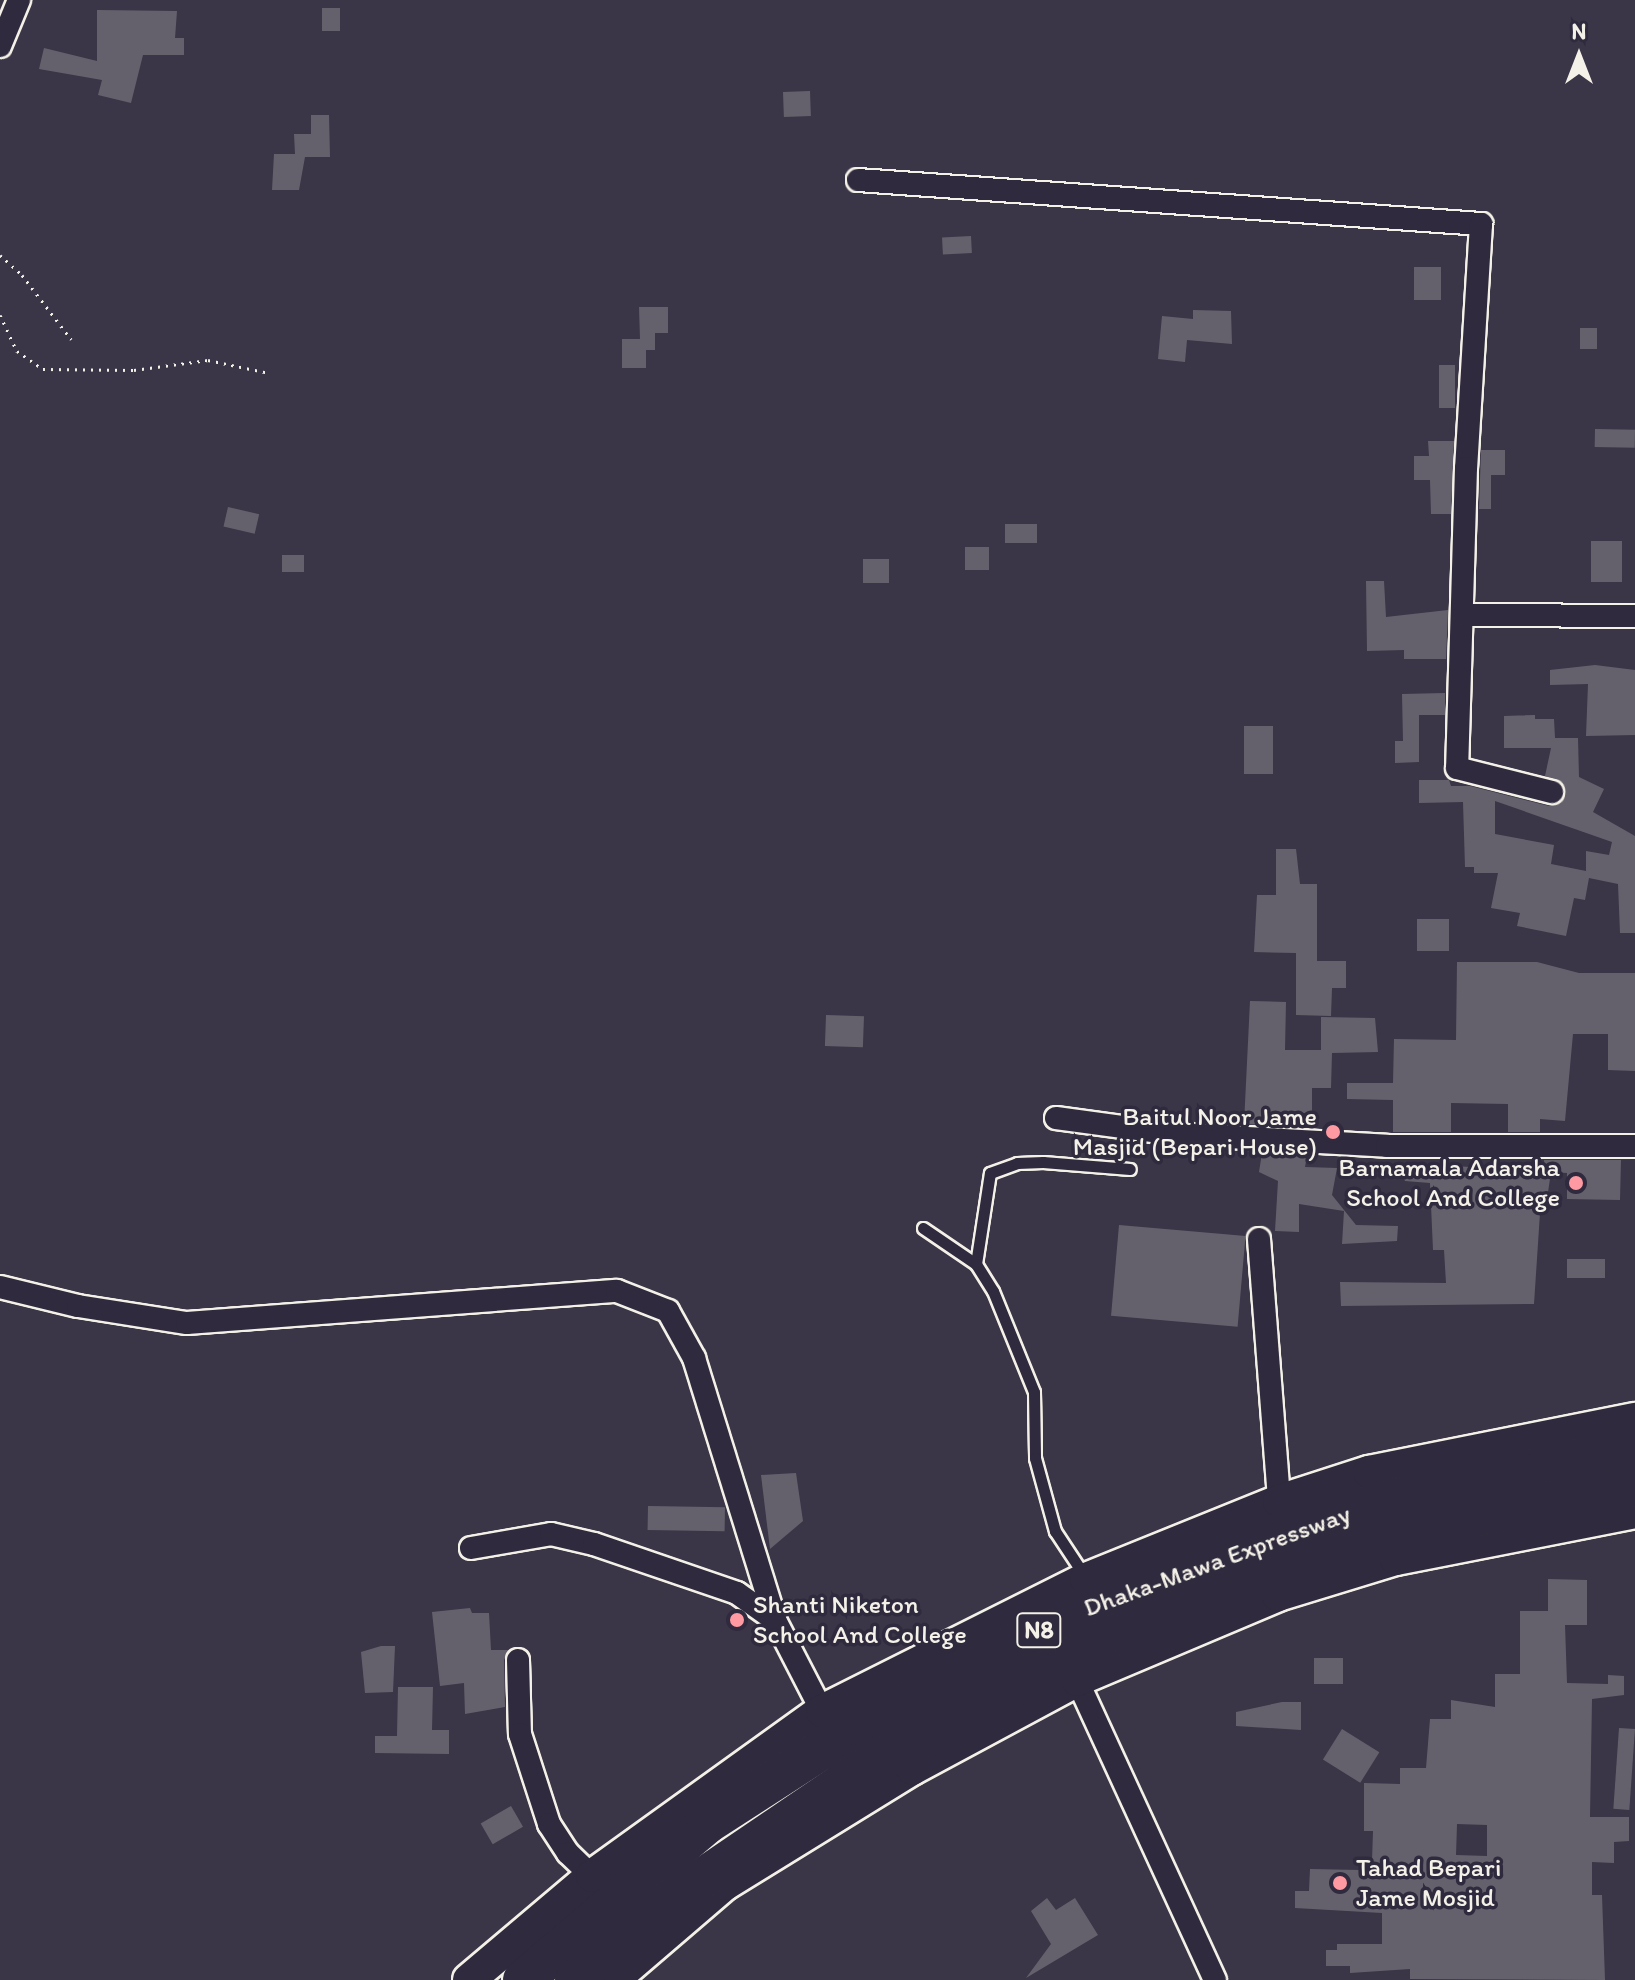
<!DOCTYPE html>
<style>
body{margin:0}
#map{position:relative;width:1635px;height:1980px;overflow:hidden;background:#3b3647;font-family:Itim,sans-serif}
div>[style]{position:absolute}
[style*='--x']{left:calc(var(--x)*1px);top:calc(var(--y)*1px);width:calc(var(--w)*1px);rotate:calc(var(--a)*1deg)}
.building>*{inset:0;background:#65616c;transform-origin:0 0}
.path>*{height:3px;margin-top:-1.5px;transform-origin:0;background:repeating-linear-gradient(90deg,#f4f1e8 0 2px,transparent 0 8px)}
.roads{filter:drop-shadow(2px 0 #f4f1e8) drop-shadow(-2px 0 #f4f1e8) drop-shadow(0 2px #f4f1e8) drop-shadow(0 -2px #f4f1e8)}
.lane>*{height:11px;margin:-5.5px;padding:0 5.5px;transform-origin:5.5px;border-radius:5.5px;background:#2f2a3d}
.street>*{height:22px;margin:-11px;padding:0 11px;transform-origin:11px;border-radius:11px;background:#2f2a3d}
.secondary>*{height:32px;margin:-16px;padding:0 16px;transform-origin:16px;border-radius:16px;background:#2f2a3d}
.highway>*{height:40px;margin:-20px;padding:0 20px;transform-origin:20px;border-radius:20px;background:#2f2a3d}
.dots>*{width:22px;height:22px;translate:-50% -50%;box-sizing:border-box;border:4px solid #2f2a3d;border-radius:50%}
span{translate:-50% -50%;white-space:nowrap;text-align:center;line-height:1.15;-webkit-text-stroke:7px #2f2a3d;paint-order:stroke}
.shield-label span{padding:2px 6px;background:#2f2a3d;border:2px solid;border-radius:6px;-webkit-text-stroke-width:0}
.shield-label{font-size:24px;color:#f4f1e8;font-weight:700}
.poi-label{font-size:26px;color:#f4f1e8}
.right{translate:-100% -50%;text-align:right}
.left{translate:0 -50%;text-align:left}
.street-label{font-size:26px;color:#f4f1e8}
.north{position:absolute;left:1539px;top:16px;width:80px;height:80px;-webkit-text-stroke:6px #2f2a3d;paint-order:stroke;rotate:0deg;font-size:22px;font-weight:700;line-height:32px;text-align:center;color:#f4f1e8}
.north::after{content:'';display:block;margin:auto;width:28px;height:36px;background:#f4f1e8;clip-path:polygon(50% 0,100% 100%,50% 72%,0 100%)}
</style>
<div id="map">
<div class="building">
<div style="left:322px;top:8px;width:18px;height:23px"></div>
<div style="clip-path:polygon(97px 10px,177px 11px,175px 38px,184px 38px,184px 55px,143px 55px,131px 103px,98px 95px,102px 80px,39px 69px,44px 48px,97px 61px)"></div>
<div style="left:810px;top:91px;width:25px;height:27px;rotate:88deg"></div>
<div style="clip-path:polygon(311px 115px,329px 115px,330px 157px,305px 157px,299px 190px,272px 190px,274px 154px,295px 154px,294px 134px,311px 134px)"></div>
<div style="left:971px;top:236px;width:17px;height:29px;rotate:87deg"></div>
<div style="left:1414px;top:267px;width:27px;height:33px"></div>
<div style="clip-path:polygon(639px 307px,668px 307px,668px 333px,655px 333px,655px 350px,646px 350px,646px 368px,622px 368px,622px 339px,640px 339px)"></div>
<div style="clip-path:polygon(1193px 310px,1231px 311px,1232px 344px,1187px 340px,1185px 362px,1158px 359px,1162px 316px,1193px 319px)"></div>
<div style="left:1580px;top:328px;width:17px;height:21px"></div>
<div style="left:1455px;top:365px;width:43px;height:16px;rotate:90deg"></div>
<div style="left:1595px;top:429px;width:40px;height:18px;rotate:1deg"></div>
<div style="clip-path:polygon(1428px 441px,1454px 441px,1451px 514px,1431px 514px,1430px 480px,1414px 480px,1414px 456px,1429px 456px)"></div>
<div style="clip-path:polygon(1481px 450px,1505px 450px,1505px 475px,1491px 475px,1491px 509px,1479px 509px)"></div>
<div style="left:228px;top:507px;width:32px;height:20px;rotate:13deg"></div>
<div style="left:1037px;top:524px;width:19px;height:32px;rotate:90deg"></div>
<div style="left:1591px;top:541px;width:31px;height:41px"></div>
<div style="left:965px;top:547px;width:24px;height:23px"></div>
<div style="left:282px;top:555px;width:22px;height:17px"></div>
<div style="left:863px;top:559px;width:26px;height:24px"></div>
<div style="clip-path:polygon(1366px 581px,1384px 581px,1386px 617px,1448px 610px,1446px 659px,1404px 659px,1404px 650px,1367px 651px)"></div>
<div style="clip-path:polygon(1595px 665px,1635px 670px,1635px 735px,1586px 736px,1588px 684px,1550px 685px,1550px 670px)"></div>
<div style="clip-path:polygon(1445px 693px,1445px 715px,1419px 715px,1419px 762px,1395px 763px,1395px 741px,1403px 741px,1402px 694px)"></div>
<div style="clip-path:polygon(evenodd,1535px 715px,1535px 719px,1554px 719px,1555px 738px,1578px 738px,1579px 777px,1604px 789px,1593px 812px,1635px 836px,1635px 933px,1620px 933px,1618px 884px,1589px 878px,1585px 900px,1574px 898px,1566px 936px,1517px 926px,1520px 913px,1491px 908px,1498px 873px,1474px 873px,1474px 867px,1465px 867px,1463px 802px,1419px 803px,1419px 780px,1449px 780px,1451px 786px,1470px 786px,1549px 806px,1561px 802px,1562px 783px,1545px 776px,1551px 748px,1504px 748px,1504px 716px,1535px 715px,1495px 801px,1612px 842px,1609px 855px,1586px 851px,1586px 871px,1551px 864px,1554px 845px,1495px 834px,1495px 801px)"></div>
<div style="left:1244px;top:726px;width:29px;height:48px"></div>
<div style="clip-path:polygon(1276px 849px,1296px 849px,1300px 884px,1317px 884px,1317px 961px,1346px 961px,1346px 988px,1332px 988px,1331px 1016px,1296px 1015px,1296px 953px,1254px 952px,1257px 895px,1276px 895px)"></div>
<div style="left:1417px;top:919px;width:32px;height:32px"></div>
<div style="clip-path:polygon(1457px 962px,1537px 962px,1579px 973px,1635px 973px,1635px 1071px,1608px 1070px,1608px 1034px,1573px 1034px,1565px 1121px,1540px 1119px,1540px 1132px,1508px 1132px,1508px 1104px,1451px 1103px,1451px 1132px,1393px 1132px,1393px 1100px,1347px 1099px,1347px 1083px,1393px 1083px,1394px 1039px,1456px 1040px)"></div>
<div style="clip-path:polygon(1250px 1001px,1286px 1002px,1285px 1050px,1321px 1050px,1321px 1017px,1375px 1018px,1378px 1052px,1332px 1053px,1331px 1088px,1312px 1088px,1312px 1113px,1285px 1113px,1285px 1126px,1244px 1124px)"></div>
<div style="left:826px;top:1015px;width:38px;height:31px;rotate:2deg"></div>
<div style="clip-path:polygon(1262px 1153px,1307px 1156px,1305px 1167px,1337px 1168px,1332px 1195px,1356px 1225px,1398px 1226px,1397px 1241px,1342px 1244px,1344px 1211px,1299px 1204px,1299px 1232px,1275px 1231px,1278px 1181px,1259px 1172px)"></div>
<div style="clip-path:polygon(1544px 1160px,1621px 1160px,1620px 1200px,1567px 1199px,1567px 1173px,1551px 1172px,1547px 1199px,1541px 1198px,1534px 1304px,1341px 1306px,1340px 1282px,1446px 1283px,1444px 1250px,1433px 1250px,1430px 1183px,1405px 1181px,1397px 1163px,1545px 1171px)"></div>
<div style="left:1119px;top:1225px;width:127px;height:91px;rotate:5deg"></div>
<div style="left:1567px;top:1259px;width:38px;height:19px"></div>
<div style="clip-path:polygon(796px 1473px,803px 1521px,770px 1549px,761px 1475px)"></div>
<div style="left:648px;top:1506px;width:77px;height:24px;rotate:1deg"></div>
<div style="clip-path:polygon(evenodd,1548px 1579px,1587px 1580px,1587px 1625px,1565px 1625px,1567px 1683px,1608px 1684px,1608px 1675px,1624px 1676px,1624px 1695px,1592px 1699px,1590px 1817px,1629px 1817px,1629px 1841px,1614px 1842px,1614px 1863px,1592px 1862px,1592px 1895px,1602px 1895px,1605px 1980px,1410px 1979px,1410px 1969px,1350px 1973px,1350px 1966px,1326px 1966px,1326px 1950px,1337px 1950px,1337px 1944px,1382px 1944px,1382px 1913px,1295px 1908px,1295px 1891px,1309px 1891px,1310px 1869px,1359px 1870px,1359px 1861px,1372px 1861px,1373px 1831px,1364px 1831px,1364px 1783px,1400px 1784px,1400px 1768px,1426px 1768px,1430px 1719px,1451px 1719px,1451px 1700px,1495px 1707px,1495px 1674px,1520px 1674px,1520px 1611px,1548px 1611px,1548px 1579px,1457px 1824px,1487px 1825px,1487px 1856px,1456px 1855px,1457px 1824px)"></div>
<div style="clip-path:polygon(470px 1608px,472px 1613px,489px 1613px,491px 1650px,509px 1650px,504px 1660px,505px 1707px,465px 1714px,464px 1683px,440px 1686px,432px 1612px)"></div>
<div style="clip-path:polygon(381px 1646px,395px 1646px,393px 1692px,365px 1693px,361px 1652px)"></div>
<div style="left:1314px;top:1658px;width:29px;height:26px"></div>
<div style="clip-path:polygon(398px 1687px,433px 1687px,432px 1730px,449px 1730px,449px 1754px,375px 1753px,375px 1736px,397px 1736px)"></div>
<div style="clip-path:polygon(1282px 1702px,1301px 1702px,1301px 1730px,1236px 1726px,1236px 1712px)"></div>
<div style="left:1619px;top:1728px;width:16px;height:81px;rotate:4deg"></div>
<div style="left:1342px;top:1729px;width:44px;height:36px;rotate:32deg"></div>
<div style="left:511px;top:1806px;width:24px;height:35px;rotate:60deg"></div>
<div style="clip-path:polygon(1047px 1898px,1056px 1910px,1075px 1898px,1098px 1935px,1026px 1978px,1051px 1944px,1031px 1911px)"></div>
</div>
<div class="path">
<div style="--x:0;--y:255;--w:30;--a:42"></div>
<div style="--x:22;--y:275;--w:81;--a:52.6"></div>
<div style="--x:0;--y:315;--w:40;--a:65"></div>
<div style="--x:17;--y:351;--w:32;--a:35"></div>
<div style="--x:43;--y:369;--w:91;--a:0.6"></div>
<div style="--x:134;--y:370;--w:75;--a:-7.7"></div>
<div style="--x:208;--y:360;--w:62;--a:12"></div>
</div>
<div class="roads">
<div class="lane">
<div style="--x:923;--y:1228;--w:64;--a:34.2"></div>
<div style="--x:976;--y:1264;--w:32;--a:58"></div>
<div style="--x:993;--y:1291;--w:109;--a:67.9"></div>
<div style="--x:1034;--y:1392;--w:66;--a:89.1"></div>
<div style="--x:1035;--y:1458;--w:76;--a:74.7"></div>
<div style="--x:1055;--y:1531;--w:56;--a:56.6"></div>
<div style="--x:976;--y:1264;--w:92;--a:-81.3"></div>
<div style="--x:990;--y:1173;--w:29;--a:-20"></div>
<div style="--x:1017;--y:1163;--w:26;--a:-2"></div>
<div style="--x:1043;--y:1162;--w:87;--a:4.6"></div>
</div>
<div class="street">
<div style="--x:0;--y:46;--w:50;--a:-67.6"></div>
<div style="--x:858;--y:180;--w:625;--a:4.04"></div>
<div style="--x:1481;--y:224;--w:244;--a:93.5"></div>
<div style="--x:1466;--y:468;--w:300;--a:91.7"></div>
<div style="--x:1457;--y:768;--w:98;--a:14.2"></div>
<div style="--x:1464;--y:615;--w:171;--a:0.3"></div>
<div style="--x:1056;--y:1118;--w:120;--a:7.7"></div>
<div style="--x:1175;--y:1134;--w:212;--a:3.2"></div>
<div style="--x:1387;--y:1146;--w:248;--a:0"></div>
<div style="--x:1259;--y:1239;--w:263;--a:85.6"></div>
<div style="--x:0;--y:1287;--w:80;--a:13.7"></div>
<div style="--x:78;--y:1306;--w:110;--a:8.9"></div>
<div style="--x:187;--y:1323;--w:431;--a:-4.3"></div>
<div style="--x:617;--y:1291;--w:55;--a:21.4"></div>
<div style="--x:668;--y:1311;--w:54;--a:61"></div>
<div style="--x:694;--y:1358;--w:274;--a:72.8"></div>
<div style="--x:471;--y:1548;--w:81;--a:-9.9"></div>
<div style="--x:551;--y:1534;--w:44;--a:13.1"></div>
<div style="--x:594;--y:1544;--w:151;--a:18.9"></div>
<div style="--x:737;--y:1593;--w:47;--a:35.4"></div>
<div style="--x:775;--y:1620;--w:102;--a:62.7"></div>
<div style="--x:518;--y:1660;--w:74;--a:88.5"></div>
<div style="--x:520;--y:1734;--w:95;--a:72.1"></div>
<div style="--x:549;--y:1824;--w:35;--a:57"></div>
<div style="--x:568;--y:1853;--w:33;--a:44"></div>
<div style="--x:1077;--y:1680;--w:330;--a:65.3"></div>
</div>
<div class="secondary">
<div style="--x:469;--y:1980;--w:161;--a:-40.2"></div>
<div style="--x:592;--y:1876;--w:283;--a:-35.7"></div>
<div style="--x:822;--y:1711;--w:295;--a:-26.6"></div>
<div style="--x:1086;--y:1579;--w:208;--a:-22"></div>
<div style="--x:1279;--y:1501;--w:95;--a:-17.9"></div>
<div style="--x:1369;--y:1472;--w:271;--a:-11.3"></div>
<div style="--x:613;--y:1980;--w:148;--a:-40.6"></div>
<div style="--x:725;--y:1884;--w:220;--a:-31.6"></div>
<div style="--x:912;--y:1769;--w:187;--a:-28.3"></div>
<div style="--x:1077;--y:1680;--w:218;--a:-22.9"></div>
<div style="--x:1278;--y:1595;--w:123;--a:-17"></div>
<div style="--x:1396;--y:1559;--w:244;--a:-11.1"></div>
</div>
<div class="highway">
<div style="--x:523;--y:1980;--w:243;--a:-40.3"></div>
<div style="--x:708;--y:1823;--w:137;--a:-32.8"></div>
<div style="--x:823;--y:1749;--w:270;--a:-28.7"></div>
<div style="--x:1060;--y:1619;--w:248;--a:-21.3"></div>
<div style="--x:1291;--y:1529;--w:113;--a:-15.9"></div>
<div style="--x:1400;--y:1498;--w:240;--a:-12.2"></div>
<div style="--x:575;--y:1980;--w:82;--a:-43"></div>
<div style="--x:635;--y:1924;--w:279;--a:-34.2"></div>
<div style="--x:866;--y:1767;--w:288;--a:-28"></div>
<div style="--x:1120;--y:1632;--w:186;--a:-20.8"></div>
<div style="--x:1294;--y:1566;--w:149;--a:-16.7"></div>
<div style="--x:1437;--y:1523;--w:201;--a:-10.6"></div>
</div>
</div>
<div class="dots">
<div style="left:1333px;top:1132px;background:#ff9aa2"></div>
<div style="left:1576px;top:1183px;background:#ff9aa2"></div>
<div style="left:737px;top:1620px;background:#ff9aa2"></div>
<div style="left:1340px;top:1883px;background:#ff9aa2"></div>
</div>
<div class="shield-label">
<span style="left:1039px;top:1630px">N8</span>
</div>
<div class="poi-label">
<span class="right" style="left:1317px;top:1132px">Baitul Noor Jame<br>Masjid (Bepari House)</span>
<span class="right" style="left:1560px;top:1183px">Barnamala Adarsha<br>School And College</span>
<span class="left" style="left:753px;top:1620px">Shanti Niketon<br>School And College</span>
<span class="left" style="left:1356px;top:1883px">Tahad Bepari<br>Jame Mosjid</span>
</div>
<div class="street-label">
<span style="left:1217px;top:1561px;rotate:-20deg">Dhaka-Mawa Expressway</span>
</div>
<div class="north">N</div>
</div>
